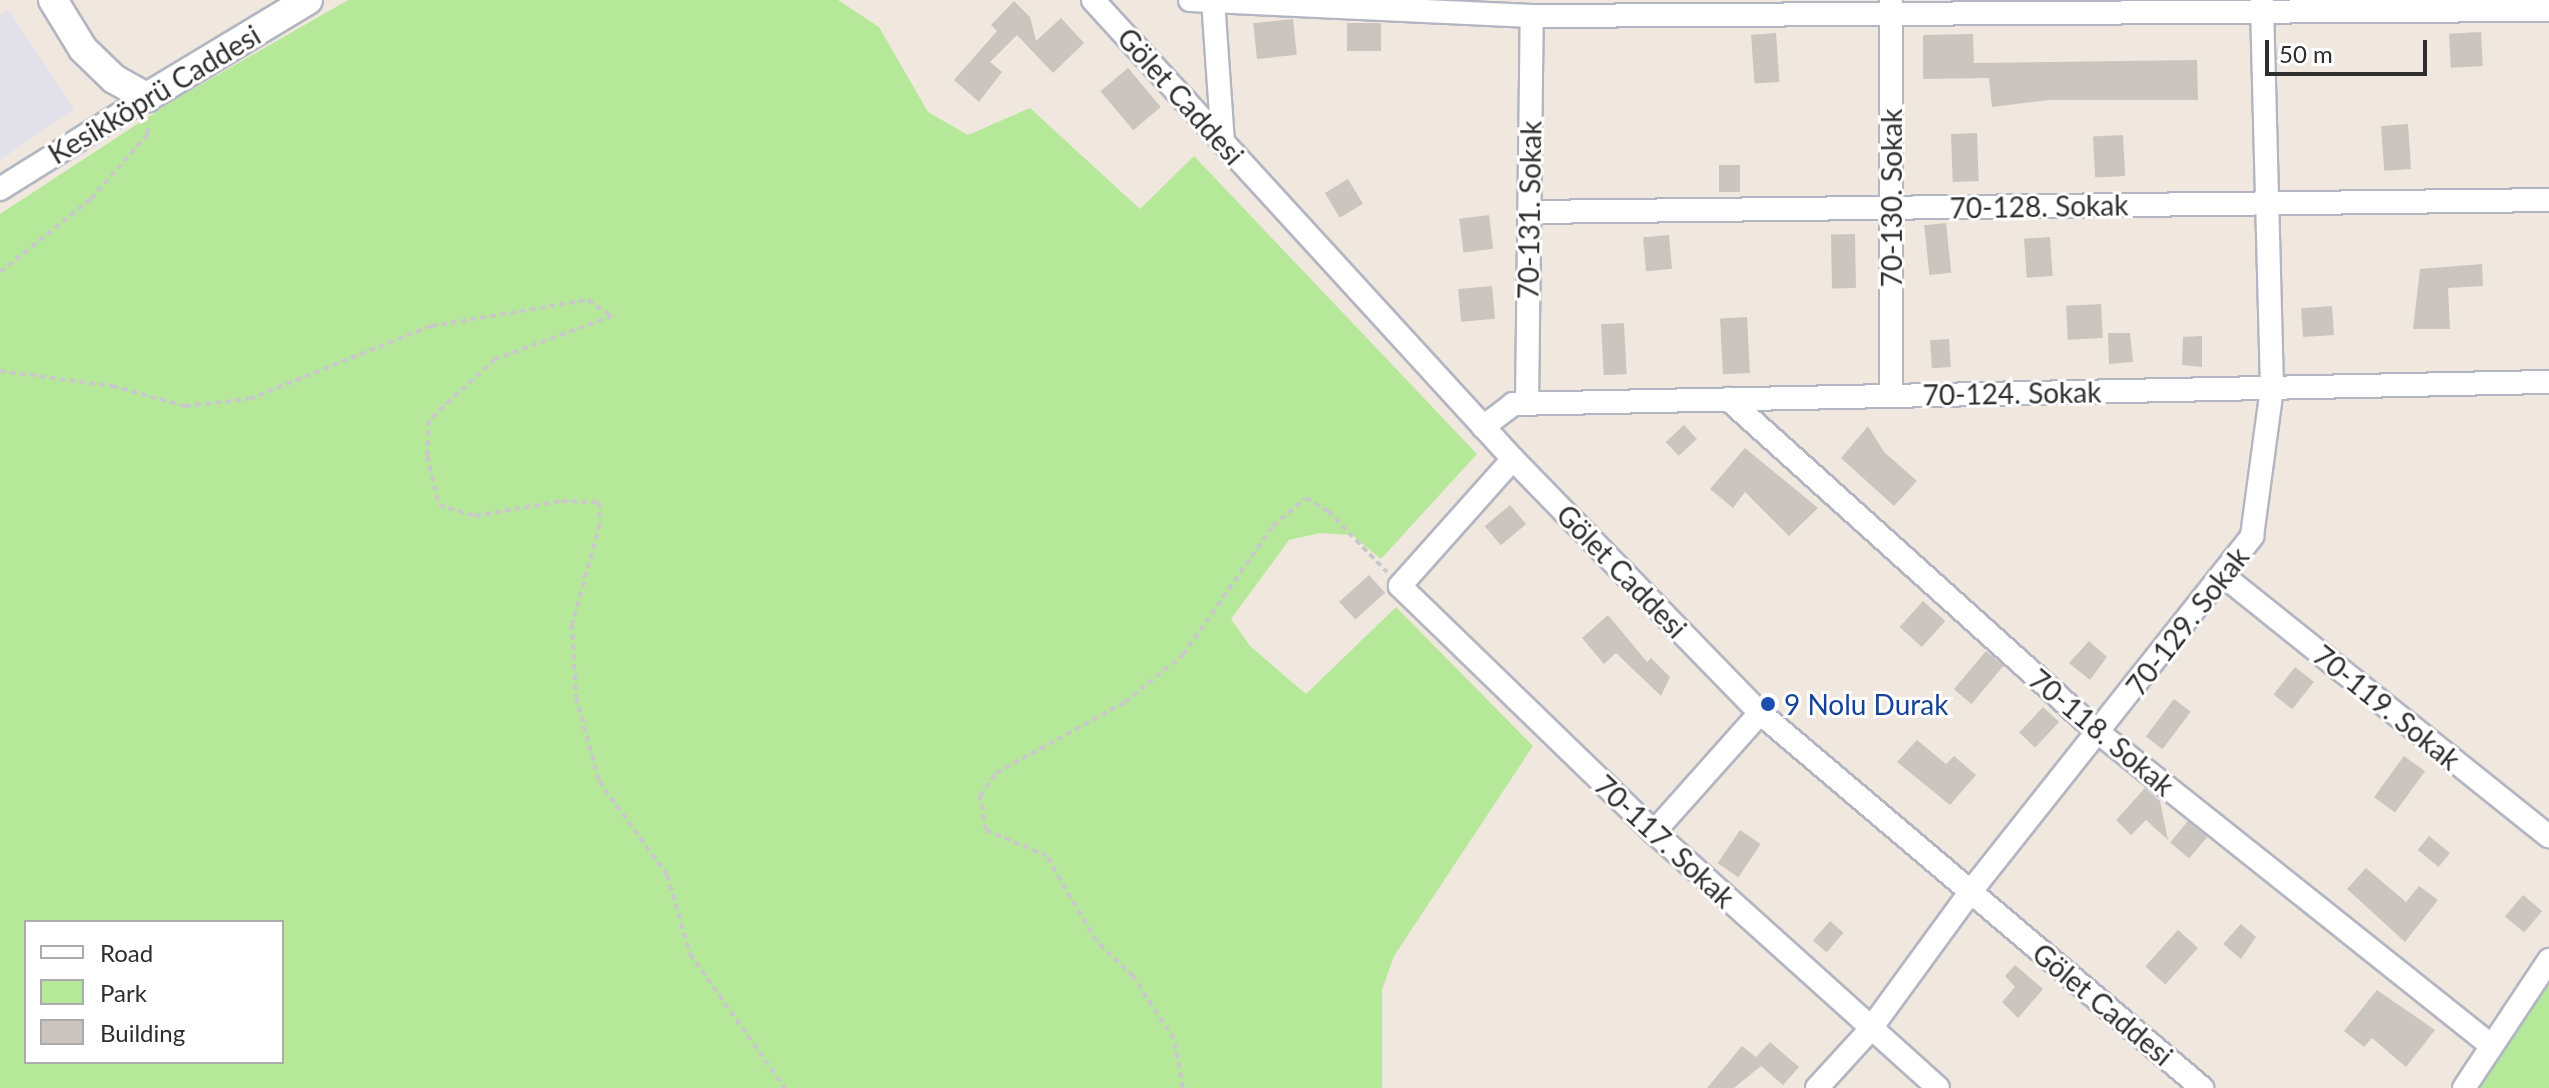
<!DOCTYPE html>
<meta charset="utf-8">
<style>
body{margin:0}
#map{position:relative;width:2549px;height:1088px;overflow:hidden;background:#f0e8df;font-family:Lato,sans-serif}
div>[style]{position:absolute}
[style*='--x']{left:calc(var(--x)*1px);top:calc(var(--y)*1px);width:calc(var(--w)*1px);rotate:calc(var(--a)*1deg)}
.industrial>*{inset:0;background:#e2e0e8}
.green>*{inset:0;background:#b5e999}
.building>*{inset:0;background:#cbc5bf;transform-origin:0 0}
.path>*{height:4px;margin-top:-2px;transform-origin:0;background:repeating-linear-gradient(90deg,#c9c9c9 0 6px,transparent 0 10px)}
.roads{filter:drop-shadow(2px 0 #b3b6c2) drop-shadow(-2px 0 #b3b6c2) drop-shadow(0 2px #b3b6c2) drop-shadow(0 -2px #b3b6c2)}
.minor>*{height:22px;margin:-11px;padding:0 11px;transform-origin:11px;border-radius:11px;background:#fff}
.tertiary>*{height:28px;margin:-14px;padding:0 14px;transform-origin:14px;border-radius:14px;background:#fff}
.dots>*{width:22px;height:22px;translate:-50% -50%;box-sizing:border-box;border:4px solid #fff;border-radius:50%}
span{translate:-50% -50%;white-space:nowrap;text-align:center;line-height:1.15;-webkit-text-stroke:6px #fff;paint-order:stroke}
.street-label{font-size:28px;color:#2e2e2e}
.transit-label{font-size:28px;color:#164399}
.left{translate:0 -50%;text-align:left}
.legend{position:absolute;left:24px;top:920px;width:260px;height:144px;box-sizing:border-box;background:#fff;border:2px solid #ababab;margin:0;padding:10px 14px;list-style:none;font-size:24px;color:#2e2e2e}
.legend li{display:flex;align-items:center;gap:16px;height:40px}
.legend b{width:40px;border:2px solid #ababab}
.scale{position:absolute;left:2265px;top:40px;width:162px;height:36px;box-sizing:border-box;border:4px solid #2e2e2e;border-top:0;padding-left:10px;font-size:24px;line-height:28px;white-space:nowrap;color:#2e2e2e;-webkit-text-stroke:6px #fff;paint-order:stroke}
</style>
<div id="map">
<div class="industrial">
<div style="clip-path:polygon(9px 10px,74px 109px,0 160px,0 15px)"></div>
</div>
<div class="green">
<div style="clip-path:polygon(evenodd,348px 0,838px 0,879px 27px,928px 112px,968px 135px,1030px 108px,1140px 209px,1194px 156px,1477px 454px,1381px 559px,1352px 535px,1320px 533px,1289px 540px,1231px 619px,1250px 646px,1306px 694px,1396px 607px,1533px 746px,1394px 956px,1382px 990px,1382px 1088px,0 1088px,0 214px,174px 100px,348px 0,26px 922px,282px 922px,282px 1062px,26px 1062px,26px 922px)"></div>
<div style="clip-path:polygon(2549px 973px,2549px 1088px,2471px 1088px)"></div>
</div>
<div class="building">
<div style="clip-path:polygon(1014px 1px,1030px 17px,1036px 41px,1061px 18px,1084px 43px,1053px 73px,1017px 35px,990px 62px,1002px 72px,979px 102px,954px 80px,997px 31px,991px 25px)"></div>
<div style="left:1293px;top:19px;width:36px;height:40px;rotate:84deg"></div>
<div style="left:1347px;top:23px;width:34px;height:28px"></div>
<div style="left:2481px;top:32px;width:34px;height:32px;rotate:87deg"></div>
<div style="left:1776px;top:33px;width:49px;height:25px;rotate:86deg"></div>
<div style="clip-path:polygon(1973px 34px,1974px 63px,2197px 60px,2198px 100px,2049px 100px,1992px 107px,1989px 78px,1923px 79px,1923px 35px)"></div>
<div style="left:1128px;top:68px;width:51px;height:36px;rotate:50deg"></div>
<div style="left:2408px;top:124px;width:45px;height:27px;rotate:86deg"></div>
<div style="left:1977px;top:133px;width:48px;height:26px;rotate:88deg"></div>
<div style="left:2123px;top:135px;width:41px;height:30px;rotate:87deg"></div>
<div style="left:1719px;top:165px;width:21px;height:27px"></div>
<div style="left:1348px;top:179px;width:29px;height:27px;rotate:59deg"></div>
<div style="left:1489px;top:215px;width:34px;height:30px;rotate:83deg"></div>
<div style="left:1946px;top:223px;width:50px;height:22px;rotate:84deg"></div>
<div style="left:1855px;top:234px;width:54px;height:24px;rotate:89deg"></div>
<div style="left:1669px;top:235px;width:34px;height:26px;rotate:85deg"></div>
<div style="left:2050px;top:237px;width:39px;height:26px;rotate:86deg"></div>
<div style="clip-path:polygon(2482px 264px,2483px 286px,2448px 288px,2450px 329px,2413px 329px,2420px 269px)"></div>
<div style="left:1492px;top:286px;width:33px;height:34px;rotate:85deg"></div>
<div style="left:2101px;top:304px;width:34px;height:35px;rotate:87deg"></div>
<div style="left:2332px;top:306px;width:29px;height:31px;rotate:86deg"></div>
<div style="left:1747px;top:317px;width:56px;height:27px;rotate:87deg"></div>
<div style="left:1624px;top:323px;width:51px;height:23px;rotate:87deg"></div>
<div style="clip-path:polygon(2108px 333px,2130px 333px,2133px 362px,2109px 364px)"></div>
<div style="clip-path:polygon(2202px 336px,2202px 367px,2182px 365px,2183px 337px)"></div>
<div style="left:1949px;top:339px;width:28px;height:19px;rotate:86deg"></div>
<div style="left:1684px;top:425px;width:19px;height:25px;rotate:47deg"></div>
<div style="clip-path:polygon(1868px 426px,1884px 452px,1917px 481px,1894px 506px,1841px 458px)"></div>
<div style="clip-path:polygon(1745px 448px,1818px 508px,1789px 536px,1745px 492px,1733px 508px,1710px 489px)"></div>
<div style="left:1510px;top:505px;width:25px;height:33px;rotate:50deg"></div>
<div style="left:1369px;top:575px;width:24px;height:40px;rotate:48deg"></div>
<div style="left:1923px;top:601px;width:30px;height:35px;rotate:42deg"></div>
<div style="clip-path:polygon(1608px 615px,1647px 662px,1651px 658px,1670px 677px,1661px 696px,1616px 653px,1604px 664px,1582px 638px)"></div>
<div style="clip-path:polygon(2089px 641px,2107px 657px,2090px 680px,2069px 663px)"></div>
<div style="left:1986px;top:651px;width:23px;height:50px;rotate:40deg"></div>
<div style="left:2295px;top:667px;width:24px;height:35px;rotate:38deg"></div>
<div style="left:2174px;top:699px;width:21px;height:47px;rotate:37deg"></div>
<div style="left:2043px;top:707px;width:22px;height:35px;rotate:43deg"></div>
<div style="clip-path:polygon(1917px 740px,1946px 764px,1954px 756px,1976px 775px,1950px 805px,1897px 762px)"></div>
<div style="left:2404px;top:756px;width:26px;height:51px;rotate:36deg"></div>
<div style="clip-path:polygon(2145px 788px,2160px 801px,2168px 840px,2146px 820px,2131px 835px,2116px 820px)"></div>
<div style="left:2188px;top:821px;width:25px;height:28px;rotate:40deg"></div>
<div style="left:1740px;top:830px;width:25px;height:40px;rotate:34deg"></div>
<div style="left:2429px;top:836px;width:27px;height:18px;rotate:39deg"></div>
<div style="clip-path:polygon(2366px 868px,2406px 902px,2419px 886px,2438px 900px,2405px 942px,2347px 889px)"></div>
<div style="left:2523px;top:895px;width:25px;height:28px;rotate:40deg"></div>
<div style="left:1830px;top:921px;width:18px;height:26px;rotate:41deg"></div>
<div style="clip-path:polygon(2241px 924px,2256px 937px,2241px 959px,2223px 944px)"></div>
<div style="left:2178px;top:930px;width:27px;height:49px;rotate:42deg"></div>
<div style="clip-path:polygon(2015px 965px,2043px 989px,2018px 1018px,2002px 1002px,2015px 987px,2005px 976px)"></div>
<div style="clip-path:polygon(2377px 990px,2435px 1030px,2406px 1067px,2372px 1038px,2364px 1047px,2344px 1031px)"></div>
<div style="clip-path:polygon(1770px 1042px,1799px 1067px,1783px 1085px,1761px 1066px,1734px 1088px,1707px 1088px,1742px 1046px,1756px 1057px)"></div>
</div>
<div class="path">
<div style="--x:0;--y:272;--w:117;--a:-38.7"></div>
<div style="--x:91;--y:199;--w:86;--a:-48.8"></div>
<div style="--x:148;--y:134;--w:11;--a:-90"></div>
<div style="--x:0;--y:371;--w:113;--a:7.6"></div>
<div style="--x:112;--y:386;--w:76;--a:15.3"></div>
<div style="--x:185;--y:406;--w:64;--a:-6.2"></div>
<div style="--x:249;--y:399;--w:196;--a:-21.9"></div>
<div style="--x:431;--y:326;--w:159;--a:-9.4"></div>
<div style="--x:588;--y:300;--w:29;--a:34"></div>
<div style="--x:612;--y:316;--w:125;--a:159.8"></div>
<div style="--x:495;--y:359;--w:90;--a:137.3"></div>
<div style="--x:429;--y:420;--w:36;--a:93"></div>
<div style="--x:427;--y:456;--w:50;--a:76.2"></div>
<div style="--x:439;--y:505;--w:38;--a:17"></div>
<div style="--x:475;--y:516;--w:87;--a:-9.9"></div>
<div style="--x:561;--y:501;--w:38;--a:2"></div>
<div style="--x:599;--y:502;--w:22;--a:87"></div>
<div style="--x:600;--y:524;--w:104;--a:105.6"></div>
<div style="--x:572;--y:624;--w:73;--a:86.9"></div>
<div style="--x:576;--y:697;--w:87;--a:74.7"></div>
<div style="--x:599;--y:781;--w:116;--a:54.1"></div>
<div style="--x:667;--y:875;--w:82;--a:73.8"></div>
<div style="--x:690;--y:954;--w:164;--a:54.7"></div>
<div style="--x:1183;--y:1088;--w:50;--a:-100.4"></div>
<div style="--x:1174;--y:1039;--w:75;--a:-123.1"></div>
<div style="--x:1133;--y:976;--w:51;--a:-136.6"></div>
<div style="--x:1096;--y:941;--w:98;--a:-120"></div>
<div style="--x:1047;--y:856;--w:66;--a:-156.9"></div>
<div style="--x:986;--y:830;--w:35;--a:-100"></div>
<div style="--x:980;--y:796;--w:28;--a:-55"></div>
<div style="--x:996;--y:773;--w:147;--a:-28.8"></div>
<div style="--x:1125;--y:702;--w:75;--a:-39"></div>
<div style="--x:1183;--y:655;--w:157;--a:-55.1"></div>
<div style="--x:1273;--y:526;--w:43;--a:-40.3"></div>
<div style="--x:1306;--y:498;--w:26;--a:31"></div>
<div style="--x:1328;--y:511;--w:85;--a:46"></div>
</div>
<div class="roads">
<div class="minor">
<div style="--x:1093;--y:0;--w:622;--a:47.54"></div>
<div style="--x:1513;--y:459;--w:354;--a:45.8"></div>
<div style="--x:1760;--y:713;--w:580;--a:40.31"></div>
<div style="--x:1190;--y:0;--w:342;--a:2.7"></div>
<div style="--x:1532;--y:16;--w:1017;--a:-0.34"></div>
<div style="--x:1213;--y:0;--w:142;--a:86"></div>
<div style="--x:1891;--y:1;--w:395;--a:90"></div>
<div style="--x:0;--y:189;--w:173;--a:-32"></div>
<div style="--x:1529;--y:212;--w:1020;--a:-0.67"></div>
<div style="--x:1728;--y:399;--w:499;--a:42"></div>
<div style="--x:2099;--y:733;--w:502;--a:38.54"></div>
<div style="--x:1527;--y:404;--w:388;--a:-89.3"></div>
<div style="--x:1483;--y:427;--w:38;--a:-37"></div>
<div style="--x:1513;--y:404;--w:1036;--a:-1.22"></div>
<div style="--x:1513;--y:459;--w:170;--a:131.7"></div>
<div style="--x:1400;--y:586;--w:354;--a:44.1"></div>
<div style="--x:1654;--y:832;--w:382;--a:42"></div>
<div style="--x:2225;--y:577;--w:415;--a:38.7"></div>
<div style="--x:1654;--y:832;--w:159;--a:-48.3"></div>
<div style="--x:1817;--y:1088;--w:77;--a:-47.6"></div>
<div style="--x:1869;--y:1031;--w:173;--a:-53.9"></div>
<div style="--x:1971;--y:891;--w:453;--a:-51.6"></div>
<div style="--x:2252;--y:536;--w:149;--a:-82.3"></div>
<div style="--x:2272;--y:388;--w:388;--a:-91.5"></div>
<div style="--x:2464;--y:1088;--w:154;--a:-56.4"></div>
</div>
<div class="tertiary">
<div style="--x:53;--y:0;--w:57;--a:58.5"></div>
<div style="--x:83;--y:49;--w:43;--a:44.1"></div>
<div style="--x:114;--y:79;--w:38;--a:29"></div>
<div style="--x:147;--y:97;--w:188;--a:-31.1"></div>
</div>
</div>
<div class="dots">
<div style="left:1768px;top:704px;background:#1a4fb4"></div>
</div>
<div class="street-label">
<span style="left:154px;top:94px;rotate:-31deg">Kesikköprü Caddesi</span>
<span style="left:1181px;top:96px;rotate:48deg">Gölet Caddesi</span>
<span style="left:1891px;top:198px;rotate:-90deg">70-130. Sokak</span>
<span style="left:2039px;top:206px;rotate:-1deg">70-128. Sokak</span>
<span style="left:1529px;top:210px;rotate:-89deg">70-131. Sokak</span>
<span style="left:2012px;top:393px;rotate:-1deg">70-124. Sokak</span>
<span style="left:1622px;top:571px;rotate:46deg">Gölet Caddesi</span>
<span style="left:2187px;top:621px;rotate:-52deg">70-129. Sokak</span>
<span style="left:2387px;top:707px;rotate:39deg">70-119. Sokak</span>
<span style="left:2102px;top:732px;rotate:40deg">70-118. Sokak</span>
<span style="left:1665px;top:841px;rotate:43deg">70-117. Sokak</span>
<span style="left:2103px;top:1004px;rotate:40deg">Gölet Caddesi</span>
</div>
<div class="transit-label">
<span class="left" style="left:1784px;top:704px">9 Nolu Durak</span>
</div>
<ul class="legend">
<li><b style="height:10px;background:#fff"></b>Road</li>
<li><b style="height:22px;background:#b5e999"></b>Park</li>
<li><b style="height:22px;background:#cbc5bf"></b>Building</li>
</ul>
<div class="scale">50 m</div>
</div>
